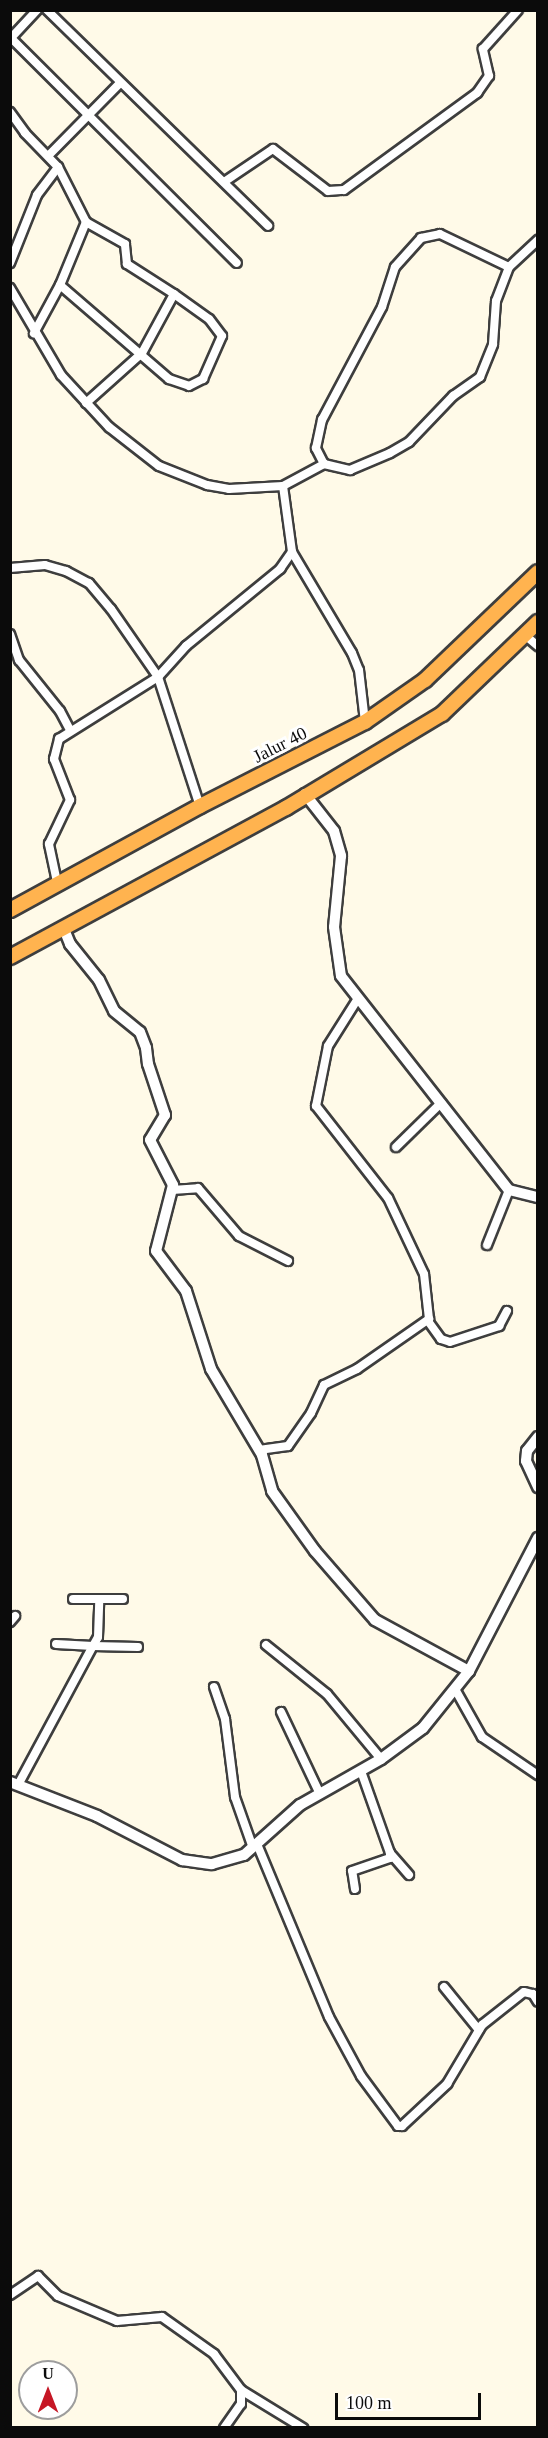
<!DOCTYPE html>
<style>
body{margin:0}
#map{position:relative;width:548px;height:2438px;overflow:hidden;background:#fffae8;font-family:"Times New Roman",serif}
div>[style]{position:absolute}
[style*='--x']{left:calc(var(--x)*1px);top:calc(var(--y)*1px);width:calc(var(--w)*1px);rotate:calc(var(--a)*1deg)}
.roads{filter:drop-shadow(2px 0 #3e3e3e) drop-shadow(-2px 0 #3e3e3e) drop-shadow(0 2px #3e3e3e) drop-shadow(0 -2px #3e3e3e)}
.minor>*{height:8px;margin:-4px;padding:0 4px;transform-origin:4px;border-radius:4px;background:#fff}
.tertiary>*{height:10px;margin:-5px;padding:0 5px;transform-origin:5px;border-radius:5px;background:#fff}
.trunk>*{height:14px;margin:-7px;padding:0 7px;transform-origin:7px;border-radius:7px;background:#ffb34f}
span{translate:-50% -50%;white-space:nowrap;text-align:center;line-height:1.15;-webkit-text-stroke:6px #fff;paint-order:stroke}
.street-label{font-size:18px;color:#0b0b0b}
.frame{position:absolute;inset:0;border:12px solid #0b0b0b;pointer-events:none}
.north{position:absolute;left:18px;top:2360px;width:60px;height:60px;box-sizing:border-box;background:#fff;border:2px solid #9d9d9d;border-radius:50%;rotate:0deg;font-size:16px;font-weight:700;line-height:24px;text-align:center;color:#0b0b0b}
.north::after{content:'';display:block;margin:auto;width:21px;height:27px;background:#c61725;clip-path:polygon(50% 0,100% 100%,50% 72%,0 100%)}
.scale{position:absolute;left:335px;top:2393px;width:146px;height:27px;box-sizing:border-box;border:3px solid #0b0b0b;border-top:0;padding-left:8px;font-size:18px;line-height:21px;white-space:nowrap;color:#0b0b0b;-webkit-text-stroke:4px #fff;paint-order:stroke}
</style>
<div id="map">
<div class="roads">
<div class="minor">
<div style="--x:47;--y:10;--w:309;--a:44.3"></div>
<div style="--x:10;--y:37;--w:320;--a:44.9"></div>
<div style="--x:10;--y:39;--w:40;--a:-47"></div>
<div style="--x:10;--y:112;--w:26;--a:54"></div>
<div style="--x:25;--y:133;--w:47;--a:45.9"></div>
<div style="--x:58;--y:167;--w:62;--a:63"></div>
<div style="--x:86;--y:222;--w:68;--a:112.4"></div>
<div style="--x:60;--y:285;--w:55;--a:118.4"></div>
<div style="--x:49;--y:155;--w:101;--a:-45.4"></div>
<div style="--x:224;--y:182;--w:59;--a:-34"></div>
<div style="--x:273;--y:149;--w:69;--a:37.4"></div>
<div style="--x:328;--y:191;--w:16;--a:-4"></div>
<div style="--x:344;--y:190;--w:165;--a:-36.1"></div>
<div style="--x:477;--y:93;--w:21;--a:-55"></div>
<div style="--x:489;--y:76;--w:28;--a:-103"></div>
<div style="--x:483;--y:49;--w:52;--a:-48.1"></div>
<div style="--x:10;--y:263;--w:73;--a:-68.3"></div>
<div style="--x:37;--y:195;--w:35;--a:-53"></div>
<div style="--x:60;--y:285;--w:144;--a:40.8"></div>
<div style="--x:169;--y:379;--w:21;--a:19"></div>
<div style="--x:189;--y:386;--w:16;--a:-27"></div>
<div style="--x:203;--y:379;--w:47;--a:-66.2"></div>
<div style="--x:222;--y:336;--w:21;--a:-127"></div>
<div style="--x:209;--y:319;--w:43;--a:-144.5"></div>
<div style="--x:10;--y:288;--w:101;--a:59.6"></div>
<div style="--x:61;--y:375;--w:71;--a:47.3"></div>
<div style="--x:109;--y:427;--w:63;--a:38"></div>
<div style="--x:159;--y:466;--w:52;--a:21.6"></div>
<div style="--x:207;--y:485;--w:22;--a:10"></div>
<div style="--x:229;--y:489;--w:54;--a:-3.2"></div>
<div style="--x:283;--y:486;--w:67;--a:82.2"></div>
<div style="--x:292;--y:552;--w:117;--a:59.3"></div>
<div style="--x:352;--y:653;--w:18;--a:68"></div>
<div style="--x:359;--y:670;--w:52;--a:83.4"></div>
<div style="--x:86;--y:403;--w:75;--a:-41.8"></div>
<div style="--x:142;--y:353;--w:67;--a:-61.5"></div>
<div style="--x:174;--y:294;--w:56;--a:-147.4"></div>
<div style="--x:127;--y:264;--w:20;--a:-96"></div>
<div style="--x:125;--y:244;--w:45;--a:-150.6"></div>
<div style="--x:324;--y:464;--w:27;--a:13"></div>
<div style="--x:350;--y:470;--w:43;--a:-23"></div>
<div style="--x:390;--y:453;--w:22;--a:-30"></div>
<div style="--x:409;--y:442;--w:64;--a:-46.3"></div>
<div style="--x:453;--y:396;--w:33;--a:-35"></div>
<div style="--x:480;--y:377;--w:35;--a:-68"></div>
<div style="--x:493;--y:344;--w:43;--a:-86"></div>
<div style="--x:496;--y:301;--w:36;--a:-69"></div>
<div style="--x:509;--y:267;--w:40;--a:-43"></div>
<div style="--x:283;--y:486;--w:47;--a:-28.2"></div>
<div style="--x:324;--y:464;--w:18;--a:-117"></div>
<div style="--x:316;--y:448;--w:29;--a:-78"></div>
<div style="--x:322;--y:420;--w:128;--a:-62"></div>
<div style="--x:382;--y:307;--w:42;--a:-72"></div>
<div style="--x:395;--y:267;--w:39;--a:-48"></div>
<div style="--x:421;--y:238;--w:19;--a:-12"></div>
<div style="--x:440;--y:234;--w:76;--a:25.6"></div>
<div style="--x:10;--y:568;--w:35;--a:-5"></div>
<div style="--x:45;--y:565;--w:22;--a:16"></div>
<div style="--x:66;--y:571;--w:26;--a:28"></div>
<div style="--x:89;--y:583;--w:34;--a:50"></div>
<div style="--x:111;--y:609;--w:83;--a:55.3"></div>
<div style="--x:158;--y:677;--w:136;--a:72"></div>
<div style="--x:10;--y:634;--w:28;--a:71"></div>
<div style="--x:19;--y:660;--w:65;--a:51.2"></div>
<div style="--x:60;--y:711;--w:21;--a:62"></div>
<div style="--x:526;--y:636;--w:16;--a:40"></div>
<div style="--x:57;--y:882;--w:39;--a:-102"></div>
<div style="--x:49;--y:844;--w:49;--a:-64.5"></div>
<div style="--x:70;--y:800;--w:44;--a:-111.3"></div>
<div style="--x:54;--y:759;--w:21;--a:-76"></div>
<div style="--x:59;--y:739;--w:117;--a:-32.1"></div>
<div style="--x:158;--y:677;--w:42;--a:-47.9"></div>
<div style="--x:186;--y:646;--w:122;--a:-39.3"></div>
<div style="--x:280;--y:569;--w:21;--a:-55"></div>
<div style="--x:396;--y:1147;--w:63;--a:-44.4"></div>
<div style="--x:172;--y:1190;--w:26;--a:-4"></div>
<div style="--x:198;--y:1188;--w:63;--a:49.5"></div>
<div style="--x:239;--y:1236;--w:55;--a:27"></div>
<div style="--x:487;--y:1245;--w:59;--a:-68.2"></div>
<div style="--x:428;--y:1321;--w:22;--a:54"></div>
<div style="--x:441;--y:1339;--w:9;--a:18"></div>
<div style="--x:450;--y:1342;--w:52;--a:-18.1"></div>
<div style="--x:499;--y:1326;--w:17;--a:-62"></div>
<div style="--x:259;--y:1450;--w:29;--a:-8"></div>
<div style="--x:288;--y:1446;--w:40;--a:-55.1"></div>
<div style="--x:311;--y:1413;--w:31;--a:-65"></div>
<div style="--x:324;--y:1385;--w:37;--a:-26"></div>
<div style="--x:357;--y:1369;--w:88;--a:-34.8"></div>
<div style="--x:429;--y:1319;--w:45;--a:-96.3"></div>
<div style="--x:424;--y:1274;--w:84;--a:-115.3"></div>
<div style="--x:388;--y:1198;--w:117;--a:-128"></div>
<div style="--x:316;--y:1106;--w:61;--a:-78.7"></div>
<div style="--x:328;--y:1046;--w:54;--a:-57.8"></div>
<div style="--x:73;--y:1599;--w:50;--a:0"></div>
<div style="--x:10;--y:1622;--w:8;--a:-50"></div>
<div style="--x:56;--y:1644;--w:37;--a:3"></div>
<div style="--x:93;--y:1646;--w:10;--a:-61"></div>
<div style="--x:98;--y:1637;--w:38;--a:-88"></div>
<div style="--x:266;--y:1645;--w:78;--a:38.8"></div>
<div style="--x:327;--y:1694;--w:85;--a:50.3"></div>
<div style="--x:214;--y:1687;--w:34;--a:71"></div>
<div style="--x:225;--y:1719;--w:79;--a:82.7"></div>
<div style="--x:235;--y:1797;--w:54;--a:70.6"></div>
<div style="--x:455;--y:1689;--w:55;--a:60.6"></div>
<div style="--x:482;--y:1737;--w:68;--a:34.2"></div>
<div style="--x:281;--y:1712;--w:91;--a:64.6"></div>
<div style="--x:18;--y:1785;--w:158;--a:-61.7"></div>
<div style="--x:93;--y:1646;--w:45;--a:1.3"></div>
<div style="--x:257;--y:1844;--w:187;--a:67.4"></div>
<div style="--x:329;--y:2017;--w:67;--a:61.5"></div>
<div style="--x:361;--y:2076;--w:62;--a:53.5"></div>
<div style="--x:398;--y:2126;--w:4;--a:0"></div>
<div style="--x:402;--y:2126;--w:62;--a:-43"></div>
<div style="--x:447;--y:2084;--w:69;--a:-59.3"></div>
<div style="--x:482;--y:2025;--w:53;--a:-38.2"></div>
<div style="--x:524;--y:1992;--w:9;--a:13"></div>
<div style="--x:533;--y:1994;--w:9;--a:58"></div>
<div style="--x:390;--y:1853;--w:29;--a:49"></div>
<div style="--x:355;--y:1889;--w:18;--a:-99"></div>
<div style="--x:352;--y:1871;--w:40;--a:-18.9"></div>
<div style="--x:390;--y:1858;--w:5;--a:-90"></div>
<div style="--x:390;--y:1853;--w:87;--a:-109.5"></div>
<div style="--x:444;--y:1987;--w:55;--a:50.9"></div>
<div style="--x:10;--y:2295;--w:34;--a:-34"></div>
<div style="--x:38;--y:2276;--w:28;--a:45"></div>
<div style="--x:58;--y:2296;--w:64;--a:23"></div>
<div style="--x:117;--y:2321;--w:45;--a:-5.1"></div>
<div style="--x:162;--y:2317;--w:64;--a:35.4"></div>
<div style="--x:214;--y:2354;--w:45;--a:53.1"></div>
<div style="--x:241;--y:2390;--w:73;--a:31.5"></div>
<div style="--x:224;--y:2428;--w:29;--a:-55"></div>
<div style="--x:241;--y:2404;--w:14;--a:-90"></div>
</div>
<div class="tertiary">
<div style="--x:305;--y:794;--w:47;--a:51.9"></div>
<div style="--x:334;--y:831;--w:26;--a:74"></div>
<div style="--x:341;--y:856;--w:71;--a:95.6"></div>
<div style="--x:334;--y:927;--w:49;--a:81.9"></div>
<div style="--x:341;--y:976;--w:272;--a:51.9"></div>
<div style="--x:509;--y:1190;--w:30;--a:14"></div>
<div style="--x:64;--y:929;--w:16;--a:68"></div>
<div style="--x:70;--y:944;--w:46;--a:51.1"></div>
<div style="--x:99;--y:980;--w:34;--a:64"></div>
<div style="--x:114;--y:1011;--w:33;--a:39"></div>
<div style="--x:140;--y:1032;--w:17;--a:69"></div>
<div style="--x:146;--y:1048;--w:16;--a:83"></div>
<div style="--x:148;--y:1064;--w:54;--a:71.6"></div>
<div style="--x:165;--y:1115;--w:29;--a:121"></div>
<div style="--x:150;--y:1140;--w:51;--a:62.9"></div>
<div style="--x:173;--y:1185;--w:68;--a:104.4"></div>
<div style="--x:156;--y:1251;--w:50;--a:53.1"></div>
<div style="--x:186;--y:1291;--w:82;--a:72.2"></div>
<div style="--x:211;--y:1369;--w:100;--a:59.3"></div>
<div style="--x:262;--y:1455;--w:37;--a:74"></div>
<div style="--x:272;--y:1491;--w:74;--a:54.4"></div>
<div style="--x:315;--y:1551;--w:91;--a:49"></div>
<div style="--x:375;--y:1620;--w:107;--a:28.5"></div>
<div style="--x:538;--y:1437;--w:18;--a:128"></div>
<div style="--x:527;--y:1451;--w:10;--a:96"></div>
<div style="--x:526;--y:1461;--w:29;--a:65"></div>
<div style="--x:10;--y:1782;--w:93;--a:21.3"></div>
<div style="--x:97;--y:1816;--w:96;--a:27.4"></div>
<div style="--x:182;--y:1860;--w:30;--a:8"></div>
<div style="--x:212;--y:1864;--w:33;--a:-16"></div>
<div style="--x:244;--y:1855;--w:75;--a:-41.8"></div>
<div style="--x:300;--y:1805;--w:93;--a:-29.6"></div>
<div style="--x:381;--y:1759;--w:52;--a:-36.4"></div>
<div style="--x:423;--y:1728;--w:73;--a:-51.1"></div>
<div style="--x:469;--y:1671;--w:150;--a:-62.6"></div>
</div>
<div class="trunk">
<div style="--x:10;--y:910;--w:217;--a:-28.7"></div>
<div style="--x:200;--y:806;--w:185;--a:-27"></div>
<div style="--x:365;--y:722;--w:73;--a:-35"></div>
<div style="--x:425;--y:680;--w:156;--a:-43.7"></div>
<div style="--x:10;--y:957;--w:314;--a:-28.4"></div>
<div style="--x:286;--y:808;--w:182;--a:-31.1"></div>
<div style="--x:442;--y:714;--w:133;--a:-43.8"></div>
</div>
</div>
<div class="street-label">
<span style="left:280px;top:745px;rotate:-27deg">Jalur 40</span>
</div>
<div class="frame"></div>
<div class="north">U</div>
<div class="scale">100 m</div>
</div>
